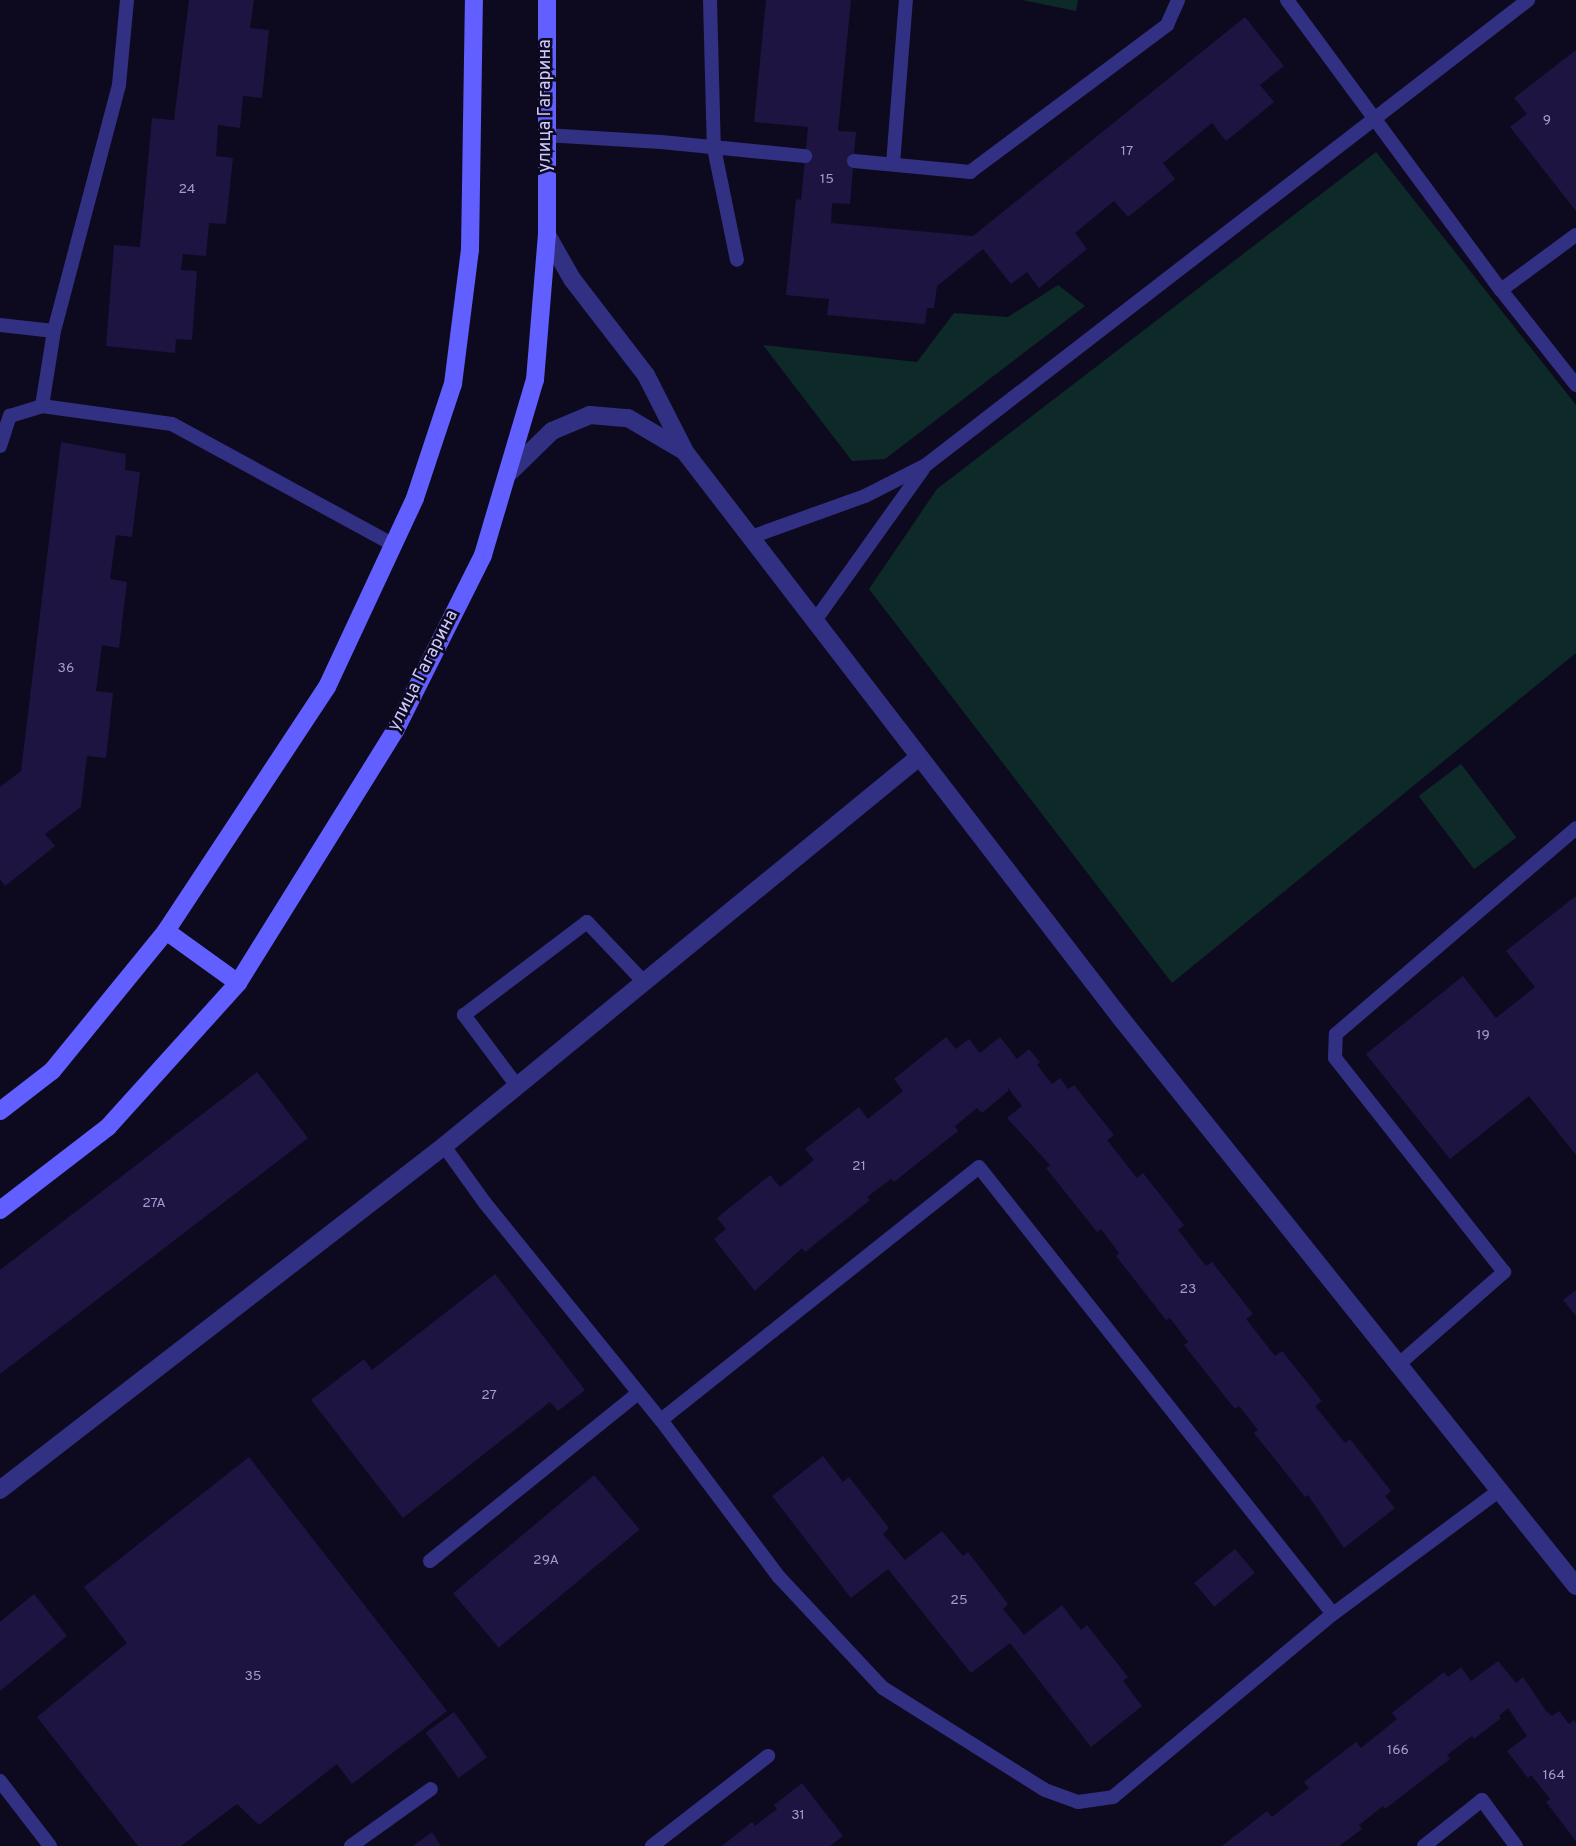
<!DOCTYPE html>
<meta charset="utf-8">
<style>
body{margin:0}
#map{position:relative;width:1576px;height:1846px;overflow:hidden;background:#0d0a1f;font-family:Overpass,sans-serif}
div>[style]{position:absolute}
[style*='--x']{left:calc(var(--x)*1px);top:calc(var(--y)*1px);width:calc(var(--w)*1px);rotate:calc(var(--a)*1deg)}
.green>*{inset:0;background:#0d2a28;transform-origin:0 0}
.building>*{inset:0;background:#1d1442;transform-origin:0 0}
.service>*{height:14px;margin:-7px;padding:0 7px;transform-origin:7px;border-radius:7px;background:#323083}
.minor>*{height:18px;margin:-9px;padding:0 9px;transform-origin:9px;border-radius:9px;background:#323083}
.secondary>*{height:18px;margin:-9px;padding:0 9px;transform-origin:9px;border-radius:9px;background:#615fff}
span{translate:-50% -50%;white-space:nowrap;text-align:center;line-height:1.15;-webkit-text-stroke:5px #0d0a1f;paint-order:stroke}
.number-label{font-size:14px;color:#a29bd0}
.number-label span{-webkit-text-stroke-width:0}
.street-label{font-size:18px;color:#cec8ff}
</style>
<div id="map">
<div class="green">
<div style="clip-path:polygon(1022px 0,1078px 0,1076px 11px)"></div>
<div style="clip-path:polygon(1376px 152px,1576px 405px,1576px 653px,1172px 983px,869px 589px,937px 489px)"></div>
<div style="clip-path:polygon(1058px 285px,1085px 306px,885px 459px,852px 461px,763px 345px,917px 362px,954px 313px,1008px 317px)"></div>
<div style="left:1461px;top:764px;width:92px;height:53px;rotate:53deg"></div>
</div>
<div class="building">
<div style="clip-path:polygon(189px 0,254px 0,250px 28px,269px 30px,262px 98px,243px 96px,240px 128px,218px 125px,216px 156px,233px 158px,226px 224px,209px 223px,206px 256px,183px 254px,181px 270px,197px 271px,192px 340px,176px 339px,175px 353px,106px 346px,114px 245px,140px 247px,152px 118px,174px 120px)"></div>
<div style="clip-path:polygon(766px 0,851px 0,838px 131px,856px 132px,850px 204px,832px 203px,831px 223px,973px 236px,1245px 17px,1284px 66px,1260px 85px,1274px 102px,1226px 141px,1212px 123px,1163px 163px,1175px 179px,1128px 217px,1114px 201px,1075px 233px,1087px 249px,1039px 288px,1027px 272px,1011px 284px,983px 249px,937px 286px,934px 308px,927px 308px,925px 324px,827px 315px,829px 299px,786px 295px,796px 199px,801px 200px,808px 127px,754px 122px)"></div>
<div style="clip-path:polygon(1576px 50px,1576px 211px,1510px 127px,1527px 114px,1514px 98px)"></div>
<div style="clip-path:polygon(61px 442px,126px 454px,125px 470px,140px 472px,132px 537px,116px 535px,110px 579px,127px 582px,119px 648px,102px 645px,96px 691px,113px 693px,106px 758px,87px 756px,81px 807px,45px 834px,55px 846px,5px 886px,0 879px,0 787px,21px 771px)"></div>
<div style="clip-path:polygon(1576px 896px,1576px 1155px,1529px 1096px,1450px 1159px,1366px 1054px,1463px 976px,1496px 1018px,1535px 987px,1506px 951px)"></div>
<div style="clip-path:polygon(946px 1037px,956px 1049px,969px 1039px,980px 1053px,1000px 1037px,1017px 1059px,1029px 1049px,1040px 1062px,1037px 1065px,1052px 1084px,1060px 1078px,1068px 1089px,1074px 1085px,1114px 1135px,1107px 1140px,1137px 1178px,1143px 1173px,1184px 1225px,1178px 1230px,1206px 1266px,1212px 1262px,1253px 1314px,1246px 1319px,1275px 1356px,1282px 1351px,1322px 1401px,1315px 1406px,1345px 1443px,1350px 1439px,1391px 1491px,1385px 1496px,1395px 1508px,1344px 1548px,1308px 1495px,1305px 1497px,1254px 1433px,1258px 1430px,1239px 1406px,1235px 1409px,1184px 1345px,1188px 1342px,1170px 1318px,1166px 1320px,1116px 1256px,1119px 1253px,1101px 1229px,1097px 1232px,1046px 1168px,1050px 1165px,1007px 1118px,1022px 1106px,1008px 1088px,1008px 1091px,982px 1113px,977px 1108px,955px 1126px,958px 1131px,894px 1182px,891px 1179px,867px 1197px,870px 1200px,805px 1252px,802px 1248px,755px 1291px,714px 1239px,726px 1229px,717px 1218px,770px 1175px,780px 1187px,814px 1160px,805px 1149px,859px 1107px,868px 1119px,903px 1091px,894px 1079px)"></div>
<div style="clip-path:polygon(257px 1072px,308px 1138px,0 1374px,0 1270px)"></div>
<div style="clip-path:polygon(495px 1274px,585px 1390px,558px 1411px,550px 1402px,403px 1518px,311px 1400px,364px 1359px,372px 1370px)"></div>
<div style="clip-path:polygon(1576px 1290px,1576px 1316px,1563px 1300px)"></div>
<div style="clip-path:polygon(823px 1456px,843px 1482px,849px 1477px,889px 1528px,883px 1534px,905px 1560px,942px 1531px,963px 1556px,968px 1552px,1008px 1604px,1003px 1609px,1024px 1635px,1062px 1605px,1081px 1630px,1087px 1625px,1128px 1677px,1123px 1681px,1142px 1706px,1091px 1747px,1010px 1643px,971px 1673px,888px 1569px,851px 1598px,772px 1496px)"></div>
<div style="clip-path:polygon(249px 1457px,447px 1711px,352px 1784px,337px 1764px,259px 1825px,237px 1804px,181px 1846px,138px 1846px,37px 1717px,127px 1643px,84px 1587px)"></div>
<div style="left:594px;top:1475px;width:71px;height:184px;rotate:50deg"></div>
<div style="left:1235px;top:1549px;width:31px;height:53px;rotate:50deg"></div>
<div style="clip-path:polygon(34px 1594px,67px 1636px,0 1691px,0 1622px)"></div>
<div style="clip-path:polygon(1498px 1661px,1516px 1683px,1523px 1677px,1546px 1711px,1552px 1716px,1559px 1711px,1569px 1724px,1574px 1720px,1576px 1723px,1576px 1841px,1546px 1802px,1550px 1799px,1531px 1775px,1528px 1778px,1507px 1751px,1527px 1736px,1508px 1708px,1499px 1716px,1501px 1718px,1474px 1739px,1472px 1736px,1447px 1755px,1450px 1759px,1385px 1809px,1383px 1806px,1359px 1825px,1362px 1829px,1339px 1846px,1222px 1846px,1267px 1811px,1272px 1817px,1309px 1788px,1304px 1782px,1356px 1742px,1361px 1748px,1397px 1719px,1392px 1713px,1444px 1672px,1448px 1677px,1461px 1667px,1471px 1681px)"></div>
<div style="left:454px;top:1712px;width:56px;height:35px;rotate:54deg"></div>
<div style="clip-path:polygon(802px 1783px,843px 1836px,830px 1846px,722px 1846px,752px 1822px,755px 1826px,777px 1809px,774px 1805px)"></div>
<div style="clip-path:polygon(432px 1832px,441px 1846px,413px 1846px)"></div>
</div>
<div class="service">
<div style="--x:127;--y:0;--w:85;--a:95.4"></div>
<div style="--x:119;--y:85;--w:254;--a:104.8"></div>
<div style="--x:54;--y:331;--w:76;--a:99.1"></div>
<div style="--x:42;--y:406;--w:131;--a:7.9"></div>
<div style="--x:172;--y:424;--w:253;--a:28.6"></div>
<div style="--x:710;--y:0;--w:148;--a:88.5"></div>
<div style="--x:714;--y:148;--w:114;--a:78.4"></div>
<div style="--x:1287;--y:0;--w:360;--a:53.6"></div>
<div style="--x:1501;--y:290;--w:121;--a:51.7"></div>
<div style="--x:545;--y:135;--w:116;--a:3.5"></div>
<div style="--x:661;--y:142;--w:145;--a:5.6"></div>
<div style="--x:854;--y:161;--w:117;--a:5.4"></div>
<div style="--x:970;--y:172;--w:246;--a:-36.7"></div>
<div style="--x:1167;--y:25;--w:27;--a:-66"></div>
<div style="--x:893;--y:164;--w:165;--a:-85.5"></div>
<div style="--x:1501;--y:290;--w:93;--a:-36.3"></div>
<div style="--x:0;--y:325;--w:54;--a:6.3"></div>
<div style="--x:0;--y:446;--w:32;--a:-72"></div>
<div style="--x:10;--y:416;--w:34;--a:-17"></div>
<div style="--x:751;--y:537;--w:121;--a:-19.8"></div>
<div style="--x:865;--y:496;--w:68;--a:-26.9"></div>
<div style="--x:926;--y:465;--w:761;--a:-37.68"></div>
<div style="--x:814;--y:622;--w:188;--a:-54.5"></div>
<div style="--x:517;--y:1086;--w:89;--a:-126.7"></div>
<div style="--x:464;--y:1015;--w:154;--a:-37.1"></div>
<div style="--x:587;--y:922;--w:83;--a:46.5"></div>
<div style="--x:444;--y:1146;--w:70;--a:54.3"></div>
<div style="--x:485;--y:1203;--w:279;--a:51"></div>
<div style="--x:661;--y:1420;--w:406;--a:-38.5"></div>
<div style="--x:979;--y:1167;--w:570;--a:51.62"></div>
<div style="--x:1333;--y:1614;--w:208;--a:-36.6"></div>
<div style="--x:1399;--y:1364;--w:140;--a:-41.2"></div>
<div style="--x:1504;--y:1272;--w:273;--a:-128.3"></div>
<div style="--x:1335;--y:1058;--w:24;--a:-88"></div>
<div style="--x:1336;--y:1034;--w:316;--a:-40.6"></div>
<div style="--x:661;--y:1420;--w:196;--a:53.1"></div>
<div style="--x:779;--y:1577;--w:152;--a:46.9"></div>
<div style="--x:883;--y:1688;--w:191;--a:32.2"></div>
<div style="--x:1045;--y:1790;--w:35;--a:20"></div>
<div style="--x:1078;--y:1802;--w:35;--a:-8"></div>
<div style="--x:1113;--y:1797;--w:286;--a:-39.8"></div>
<div style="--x:430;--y:1561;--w:267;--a:-38.9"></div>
<div style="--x:0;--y:1781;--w:82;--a:52.4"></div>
<div style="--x:351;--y:1846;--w:98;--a:-35.5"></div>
<div style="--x:652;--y:1846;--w:147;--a:-37.8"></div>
<div style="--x:1424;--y:1846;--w:74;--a:-38.4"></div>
<div style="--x:1482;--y:1800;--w:57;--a:53.5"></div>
</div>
<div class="minor">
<div style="--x:547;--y:235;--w:51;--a:60.4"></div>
<div style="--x:572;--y:279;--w:121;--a:52.4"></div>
<div style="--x:646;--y:375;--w:86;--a:63.1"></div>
<div style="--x:685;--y:452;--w:713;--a:52.41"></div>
<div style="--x:1120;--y:1017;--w:729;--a:51.29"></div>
<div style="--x:510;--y:472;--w:59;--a:-44.3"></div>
<div style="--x:552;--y:431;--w:41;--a:-22.8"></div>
<div style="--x:590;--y:415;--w:38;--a:5"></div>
<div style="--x:628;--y:418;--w:65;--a:30.5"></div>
<div style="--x:0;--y:1490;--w:562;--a:-37.77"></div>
<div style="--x:444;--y:1146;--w:614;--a:-39.32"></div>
</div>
<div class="secondary">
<div style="--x:166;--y:931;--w:89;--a:35.8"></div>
<div style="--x:0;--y:1111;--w:66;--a:-37.6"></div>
<div style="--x:52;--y:1071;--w:181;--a:-50.8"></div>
<div style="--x:166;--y:931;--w:292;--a:-56.6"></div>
<div style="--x:327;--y:687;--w:208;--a:-65"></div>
<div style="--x:415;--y:498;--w:120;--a:-71.6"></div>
<div style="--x:453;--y:384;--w:135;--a:-82.8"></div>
<div style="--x:470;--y:250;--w:250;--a:-89.1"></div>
<div style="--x:0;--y:1210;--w:136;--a:-37.5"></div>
<div style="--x:108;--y:1127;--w:194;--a:-47.9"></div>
<div style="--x:238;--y:983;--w:297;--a:-58.1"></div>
<div style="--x:395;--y:731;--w:197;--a:-63.4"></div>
<div style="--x:483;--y:555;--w:183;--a:-73.5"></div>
<div style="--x:535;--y:380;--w:145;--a:-85.3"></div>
<div style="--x:547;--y:235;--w:235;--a:-90"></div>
</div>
<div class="number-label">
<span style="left:1547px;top:121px">9</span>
<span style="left:1127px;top:152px">17</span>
<span style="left:827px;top:180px">15</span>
<span style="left:187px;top:190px">24</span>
<span style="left:66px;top:669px">36</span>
<span style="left:1483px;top:1036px">19</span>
<span style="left:859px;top:1167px">21</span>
<span style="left:154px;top:1204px">27А</span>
<span style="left:1188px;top:1290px">23</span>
<span style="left:489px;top:1396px">27</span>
<span style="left:546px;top:1561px">29А</span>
<span style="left:959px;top:1601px">25</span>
<span style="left:253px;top:1677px">35</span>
<span style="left:1398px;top:1751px">166</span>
<span style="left:1554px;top:1776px">164</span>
<span style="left:798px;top:1816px">31</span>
</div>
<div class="street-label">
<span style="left:546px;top:106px;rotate:-90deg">улица Гагарина</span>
<span style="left:424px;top:671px;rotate:-63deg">улица Гагарина</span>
</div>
</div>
